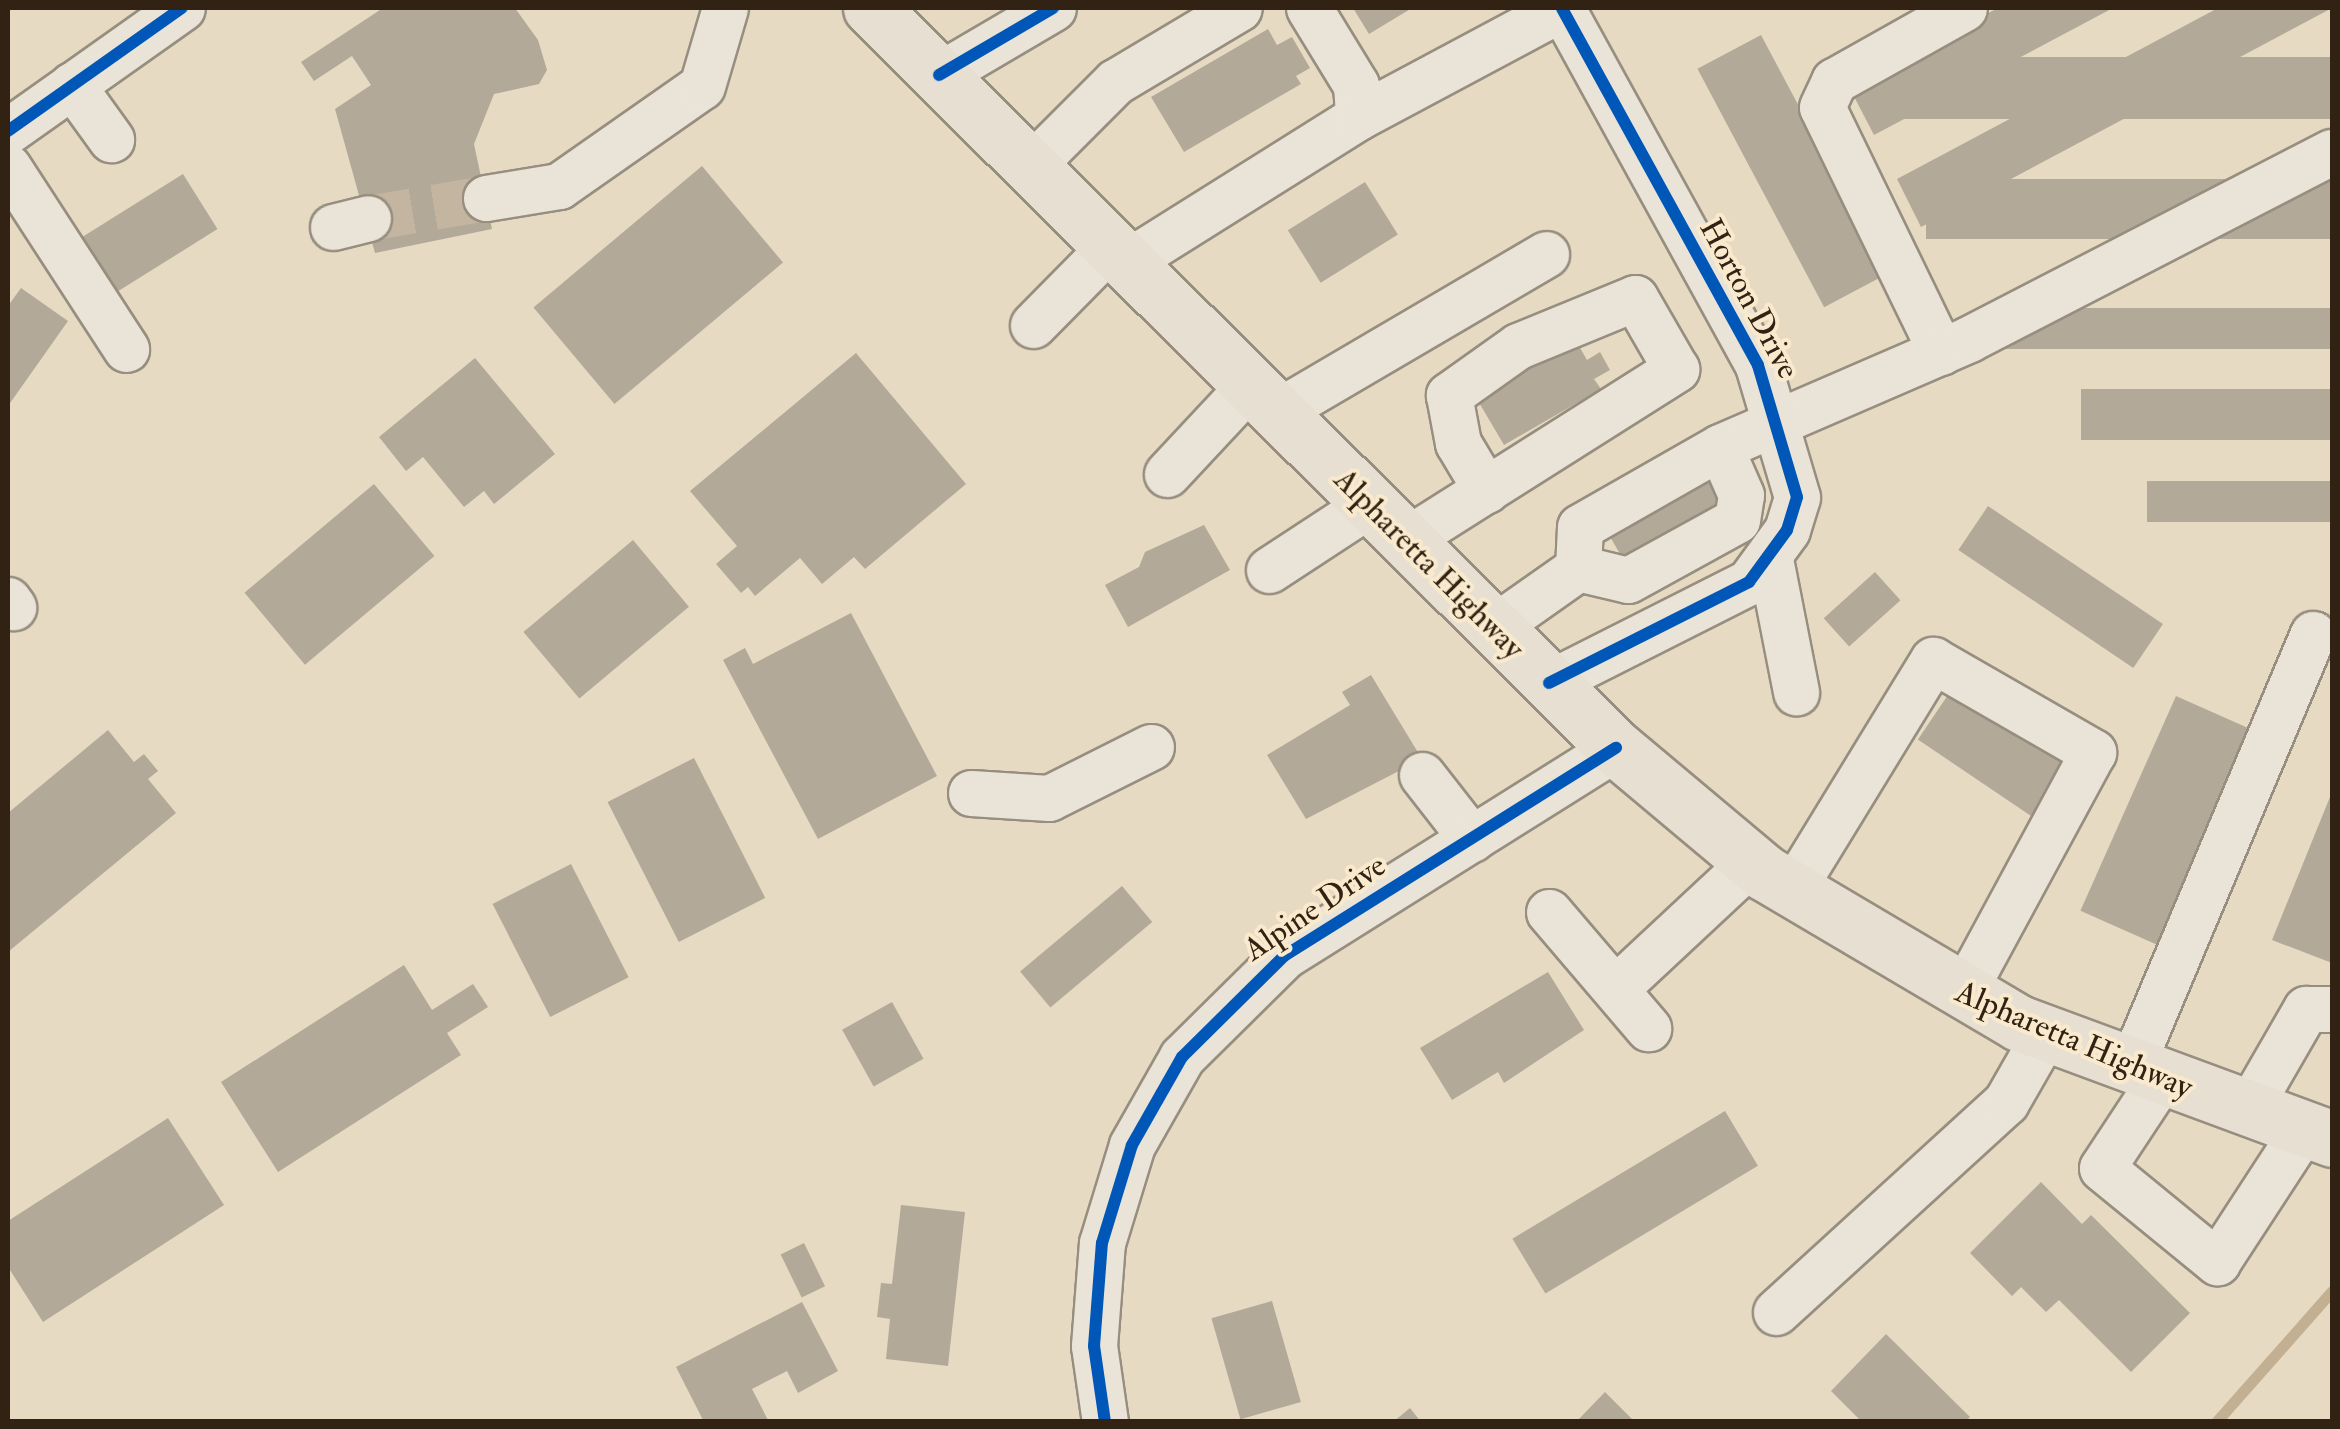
<!DOCTYPE html>
<style>
body{margin:0}
#map{position:relative;width:2340px;height:1429px;overflow:hidden;background:#e7dac3;font-family:"IM FELL Double Pica",serif}
div>[style]{position:absolute}
[style*='--x']{left:calc(var(--x)*1px);top:calc(var(--y)*1px);width:calc(var(--w)*1px);rotate:calc(var(--a)*1deg)}
.stream>*{height:11px;margin:-5.5px;padding:0 5.5px;transform-origin:5.5px;border-radius:5.5px;background:#c3b092}
.building>*{inset:0;background:#b2a999;transform-origin:0 0}
.minor-tunnel>*{height:45px;margin-top:-22.5px;transform-origin:0;background:repeating-linear-gradient(90deg,#c3b5a0 0 45px,transparent 0 67px)}
.roads{filter:drop-shadow(2px 0 #978e7f) drop-shadow(-2px 0 #978e7f) drop-shadow(0 2px #978e7f) drop-shadow(0 -2px #978e7f)}
.minor>*{height:45px;margin:-22.5px;padding:0 22.5px;transform-origin:22.5px;border-radius:22.5px;background:#eae4d8}
.highway>*{height:55px;margin:-27.5px;padding:0 27.5px;transform-origin:27.5px;border-radius:27.5px;background:#e7dfd2}
.cycleway>*{height:12px;margin:-6px;padding:0 6px;transform-origin:6px;border-radius:6px;background:#0057b8}
span{translate:-50% -50%;white-space:nowrap;text-align:center;line-height:1.15;-webkit-text-stroke:8px #f9eace;paint-order:stroke}
.street-label{font-size:32px;color:#312213}
.frame{position:absolute;inset:0;border:10px solid #312213;pointer-events:none}
</style>
<div id="map">
<div class="stream">
<div style="--x:2216;--y:1422;--w:175;--a:-48.5"></div>
</div>
<div class="building">
<div style="clip-path:polygon(383px 8px,515px 8px,538px 40px,547px 70px,539px 84px,494px 94px,474px 144px,492px 229px,375px 253px,335px 109px,371px 85px,352px 56px,314px 81px,301px 62px)"></div>
<div style="clip-path:polygon(1353px 8px,1412px 8px,1369px 34px)"></div>
<div style="clip-path:polygon(1998px 8px,2113px 8px,1874px 135px,1849px 87px)"></div>
<div style="clip-path:polygon(2218px 8px,2332px 8px,1921px 227px,1897px 179px)"></div>
<div style="clip-path:polygon(1268px 29px,1277px 45px,1292px 37px,1310px 68px,1296px 76px,1301px 84px,1184px 152px,1151px 97px)"></div>
<div style="left:1761px;top:35px;width:270px;height:72px;rotate:62deg"></div>
<div style="left:2332px;top:57px;width:62px;height:445px;rotate:90deg"></div>
<div style="left:702px;top:166px;width:126px;height:220px;rotate:50deg"></div>
<div style="left:183px;top:174px;width:65px;height:132px;rotate:58deg"></div>
<div style="left:2332px;top:179px;width:60px;height:406px;rotate:90deg"></div>
<div style="left:1365px;top:182px;width:62px;height:91px;rotate:58deg"></div>
<div style="clip-path:polygon(21px 288px,68px 321px,8px 406px,8px 306px)"></div>
<div style="left:2332px;top:308px;width:41px;height:338px;rotate:90deg"></div>
<div style="clip-path:polygon(1571px 332px,1587px 360px,1600px 352px,1610px 370px,1594px 379px,1601px 389px,1504px 445px,1471px 389px)"></div>
<div style="clip-path:polygon(856px 353px,966px 484px,865px 569px,854px 557px,822px 584px,800px 558px,755px 596px,748px 587px,741px 593px,716px 564px,737px 546px,690px 491px)"></div>
<div style="clip-path:polygon(475px 358px,555px 454px,494px 504px,484px 491px,464px 507px,423px 457px,406px 471px,379px 437px)"></div>
<div style="left:2332px;top:389px;width:51px;height:251px;rotate:90deg"></div>
<div style="clip-path:polygon(1707px 465px,1730px 505px,1628px 568px,1600px 519px)"></div>
<div style="left:2332px;top:481px;width:41px;height:185px;rotate:90deg"></div>
<div style="left:374px;top:484px;width:94px;height:169px;rotate:50deg"></div>
<div style="left:1988px;top:506px;width:211px;height:53px;rotate:34deg"></div>
<div style="clip-path:polygon(1204px 525px,1230px 570px,1128px 627px,1105px 585px,1139px 567px,1145px 552px)"></div>
<div style="left:633px;top:540px;width:87px;height:143px;rotate:50deg"></div>
<div style="left:1875px;top:572px;width:38px;height:69px;rotate:48deg"></div>
<div style="clip-path:polygon(851px 613px,937px 776px,818px 839px,723px 660px,745px 648px,753px 664px)"></div>
<div style="clip-path:polygon(1371px 675px,1422px 759px,1306px 819px,1267px 755px,1350px 705px,1342px 692px)"></div>
<div style="left:1952px;top:689px;width:137px;height:61px;rotate:34deg"></div>
<div style="left:2176px;top:696px;width:90px;height:235px;rotate:24deg"></div>
<div style="clip-path:polygon(108px 730px,134px 762px,144px 754px,158px 771px,148px 779px,176px 813px,8px 952px,8px 813px)"></div>
<div style="left:694px;top:758px;width:157px;height:97px;rotate:63deg"></div>
<div style="clip-path:polygon(2332px 792px,2332px 963px,2272px 940px)"></div>
<div style="left:571px;top:864px;width:127px;height:88px;rotate:63deg"></div>
<div style="left:1122px;top:886px;width:47px;height:133px;rotate:50deg"></div>
<div style="clip-path:polygon(404px 965px,432px 1010px,473px 984px,488px 1007px,447px 1033px,461px 1055px,278px 1172px,221px 1082px)"></div>
<div style="clip-path:polygon(1548px 972px,1584px 1030px,1504px 1083px,1498px 1072px,1452px 1100px,1420px 1048px)"></div>
<div style="left:892px;top:1002px;width:65px;height:57px;rotate:61deg"></div>
<div style="left:1725px;top:1111px;width:64px;height:248px;rotate:59deg"></div>
<div style="clip-path:polygon(168px 1118px,224px 1205px,43px 1322px,8px 1267px,8px 1221px)"></div>
<div style="clip-path:polygon(2041px 1182px,2082px 1224px,2091px 1215px,2190px 1313px,2131px 1372px,2059px 1300px,2046px 1312px,2021px 1287px,2012px 1296px,1970px 1253px)"></div>
<div style="clip-path:polygon(901px 1205px,965px 1212px,948px 1366px,886px 1359px,890px 1319px,877px 1317px,881px 1283px,892px 1284px)"></div>
<div style="left:804px;top:1243px;width:48px;height:26px;rotate:64deg"></div>
<div style="left:1272px;top:1301px;width:105px;height:63px;rotate:74deg"></div>
<div style="clip-path:polygon(802px 1302px,838px 1371px,798px 1393px,787px 1371px,752px 1389px,769px 1422px,704px 1422px,676px 1367px)"></div>
<div style="clip-path:polygon(1886px 1334px,1970px 1417px,1965px 1422px,1862px 1422px,1831px 1391px)"></div>
<div style="clip-path:polygon(1605px 1392px,1635px 1422px,1576px 1422px)"></div>
<div style="clip-path:polygon(1410px 1408px,1421px 1422px,1393px 1422px)"></div>
</div>
<div class="minor-tunnel">
<div style="--x:368;--y:218;--w:120;--a:-9.6"></div>
</div>
<div class="roads">
<div class="minor">
<div style="--x:1309;--y:8;--w:90;--a:58.6"></div>
<div style="--x:1356;--y:85;--w:32;--a:86"></div>
<div style="--x:939;--y:75;--w:132;--a:-30.4"></div>
<div style="--x:72;--y:85;--w:67;--a:54.2"></div>
<div style="--x:8;--y:131;--w:213;--a:-35.3"></div>
<div style="--x:1031;--y:166;--w:119;--a:-45"></div>
<div style="--x:1115;--y:82;--w:144;--a:-30.8"></div>
<div style="--x:8;--y:167;--w:217;--a:57"></div>
<div style="--x:486;--y:198;--w:74;--a:-9.3"></div>
<div style="--x:559;--y:186;--w:174;--a:-35"></div>
<div style="--x:702;--y:86;--w:81;--a:-73.6"></div>
<div style="--x:333;--y:227;--w:36;--a:-14"></div>
<div style="--x:1127;--y:262;--w:273;--a:-32.1"></div>
<div style="--x:1358;--y:117;--w:231;--a:-28.1"></div>
<div style="--x:1033;--y:325;--w:111;--a:-45.4"></div>
<div style="--x:1941;--y:352;--w:272;--a:-115.9"></div>
<div style="--x:1822;--y:107;--w:29;--a:-65"></div>
<div style="--x:1834;--y:81;--w:149;--a:-29.3"></div>
<div style="--x:1277;--y:412;--w:312;--a:-30.4"></div>
<div style="--x:1720;--y:447;--w:271;--a:-23.4"></div>
<div style="--x:1969;--y:339;--w:408;--a:-27.3"></div>
<div style="--x:1167;--y:474;--w:122;--a:-47"></div>
<div style="--x:1406;--y:540;--w:320;--a:-32.3"></div>
<div style="--x:1676;--y:369;--w:82;--a:-120"></div>
<div style="--x:1635;--y:298;--w:126;--a:157.7"></div>
<div style="--x:1518;--y:346;--w:85;--a:144.6"></div>
<div style="--x:1449;--y:395;--w:49;--a:79.4"></div>
<div style="--x:1458;--y:443;--w:55;--a:59.2"></div>
<div style="--x:1770;--y:559;--w:136;--a:78.9"></div>
<div style="--x:1269;--y:570;--w:121;--a:-33.2"></div>
<div style="--x:8;--y:600;--w:9;--a:54"></div>
<div style="--x:1493;--y:628;--w:104;--a:-35.2"></div>
<div style="--x:1578;--y:568;--w:51;--a:13.5"></div>
<div style="--x:1628;--y:580;--w:124;--a:-28.8"></div>
<div style="--x:1737;--y:520;--w:25;--a:-81"></div>
<div style="--x:1741;--y:495;--w:52;--a:-113.6"></div>
<div style="--x:1720;--y:447;--w:161;--a:150.3"></div>
<div style="--x:1580;--y:527;--w:41;--a:92.8"></div>
<div style="--x:1549;--y:683;--w:224;--a:-26.8"></div>
<div style="--x:1749;--y:582;--w:64;--a:-53.8"></div>
<div style="--x:1787;--y:530;--w:34;--a:-73"></div>
<div style="--x:1797;--y:497;--w:138;--a:-106.5"></div>
<div style="--x:1758;--y:365;--w:407;--a:-118.8"></div>
<div style="--x:1422;--y:775;--w:81;--a:52"></div>
<div style="--x:971;--y:793;--w:78;--a:3.7"></div>
<div style="--x:1049;--y:798;--w:114;--a:-26.6"></div>
<div style="--x:1792;--y:890;--w:270;--a:-58.5"></div>
<div style="--x:1933;--y:660;--w:185;--a:29.9"></div>
<div style="--x:2093;--y:752;--w:275;--a:118.4"></div>
<div style="--x:1549;--y:912;--w:153;--a:49.5"></div>
<div style="--x:1616;--y:988;--w:185;--a:-43"></div>
<div style="--x:2130;--y:1069;--w:472;--a:-67.2"></div>
<div style="--x:2160;--y:1080;--w:105;--a:123.4"></div>
<div style="--x:2102;--y:1168;--w:149;--a:39.3"></div>
<div style="--x:2217;--y:1262;--w:158;--a:-56.9"></div>
<div style="--x:2247;--y:1111;--w:118;--a:-60"></div>
<div style="--x:2306;--y:1009;--w:26;--a:0"></div>
<div style="--x:1776;--y:1312;--w:311;--a:-42.4"></div>
<div style="--x:2006;--y:1102;--w:78;--a:-60.2"></div>
<div style="--x:1105;--y:1422;--w:77;--a:-98.2"></div>
<div style="--x:1094;--y:1346;--w:103;--a:-85.6"></div>
<div style="--x:1102;--y:1243;--w:102;--a:-73"></div>
<div style="--x:1132;--y:1145;--w:101;--a:-60.4"></div>
<div style="--x:1182;--y:1057;--w:144;--a:-44.7"></div>
<div style="--x:1284;--y:956;--w:392;--a:-32.1"></div>
</div>
<div class="highway">
<div style="--x:871;--y:8;--w:1050;--a:44.81"></div>
<div style="--x:1616;--y:748;--w:194;--a:40"></div>
<div style="--x:1765;--y:873;--w:295;--a:30.6"></div>
<div style="--x:2019;--y:1023;--w:334;--a:20.3"></div>
</div>
</div>
<div class="cycleway">
<div style="--x:939;--y:75;--w:132;--a:-30.4"></div>
<div style="--x:8;--y:131;--w:213;--a:-35.3"></div>
<div style="--x:1549;--y:683;--w:224;--a:-26.8"></div>
<div style="--x:1749;--y:582;--w:64;--a:-53.8"></div>
<div style="--x:1787;--y:530;--w:34;--a:-73"></div>
<div style="--x:1797;--y:497;--w:138;--a:-106.5"></div>
<div style="--x:1758;--y:365;--w:407;--a:-118.8"></div>
<div style="--x:1105;--y:1422;--w:77;--a:-98.2"></div>
<div style="--x:1094;--y:1346;--w:103;--a:-85.6"></div>
<div style="--x:1102;--y:1243;--w:102;--a:-73"></div>
<div style="--x:1132;--y:1145;--w:101;--a:-60.4"></div>
<div style="--x:1182;--y:1057;--w:144;--a:-44.7"></div>
<div style="--x:1284;--y:956;--w:392;--a:-32.1"></div>
</div>
<div class="street-label">
<span style="left:1749px;top:299px;rotate:62deg">Horton Drive</span>
<span style="left:1429px;top:564px;rotate:45deg">Alpharetta Highway</span>
<span style="left:1315px;top:908px;rotate:-34deg">Alpine Drive</span>
<span style="left:2074px;top:1040px;rotate:23deg">Alpharetta Highway</span>
</div>
<div class="frame"></div>
</div>
